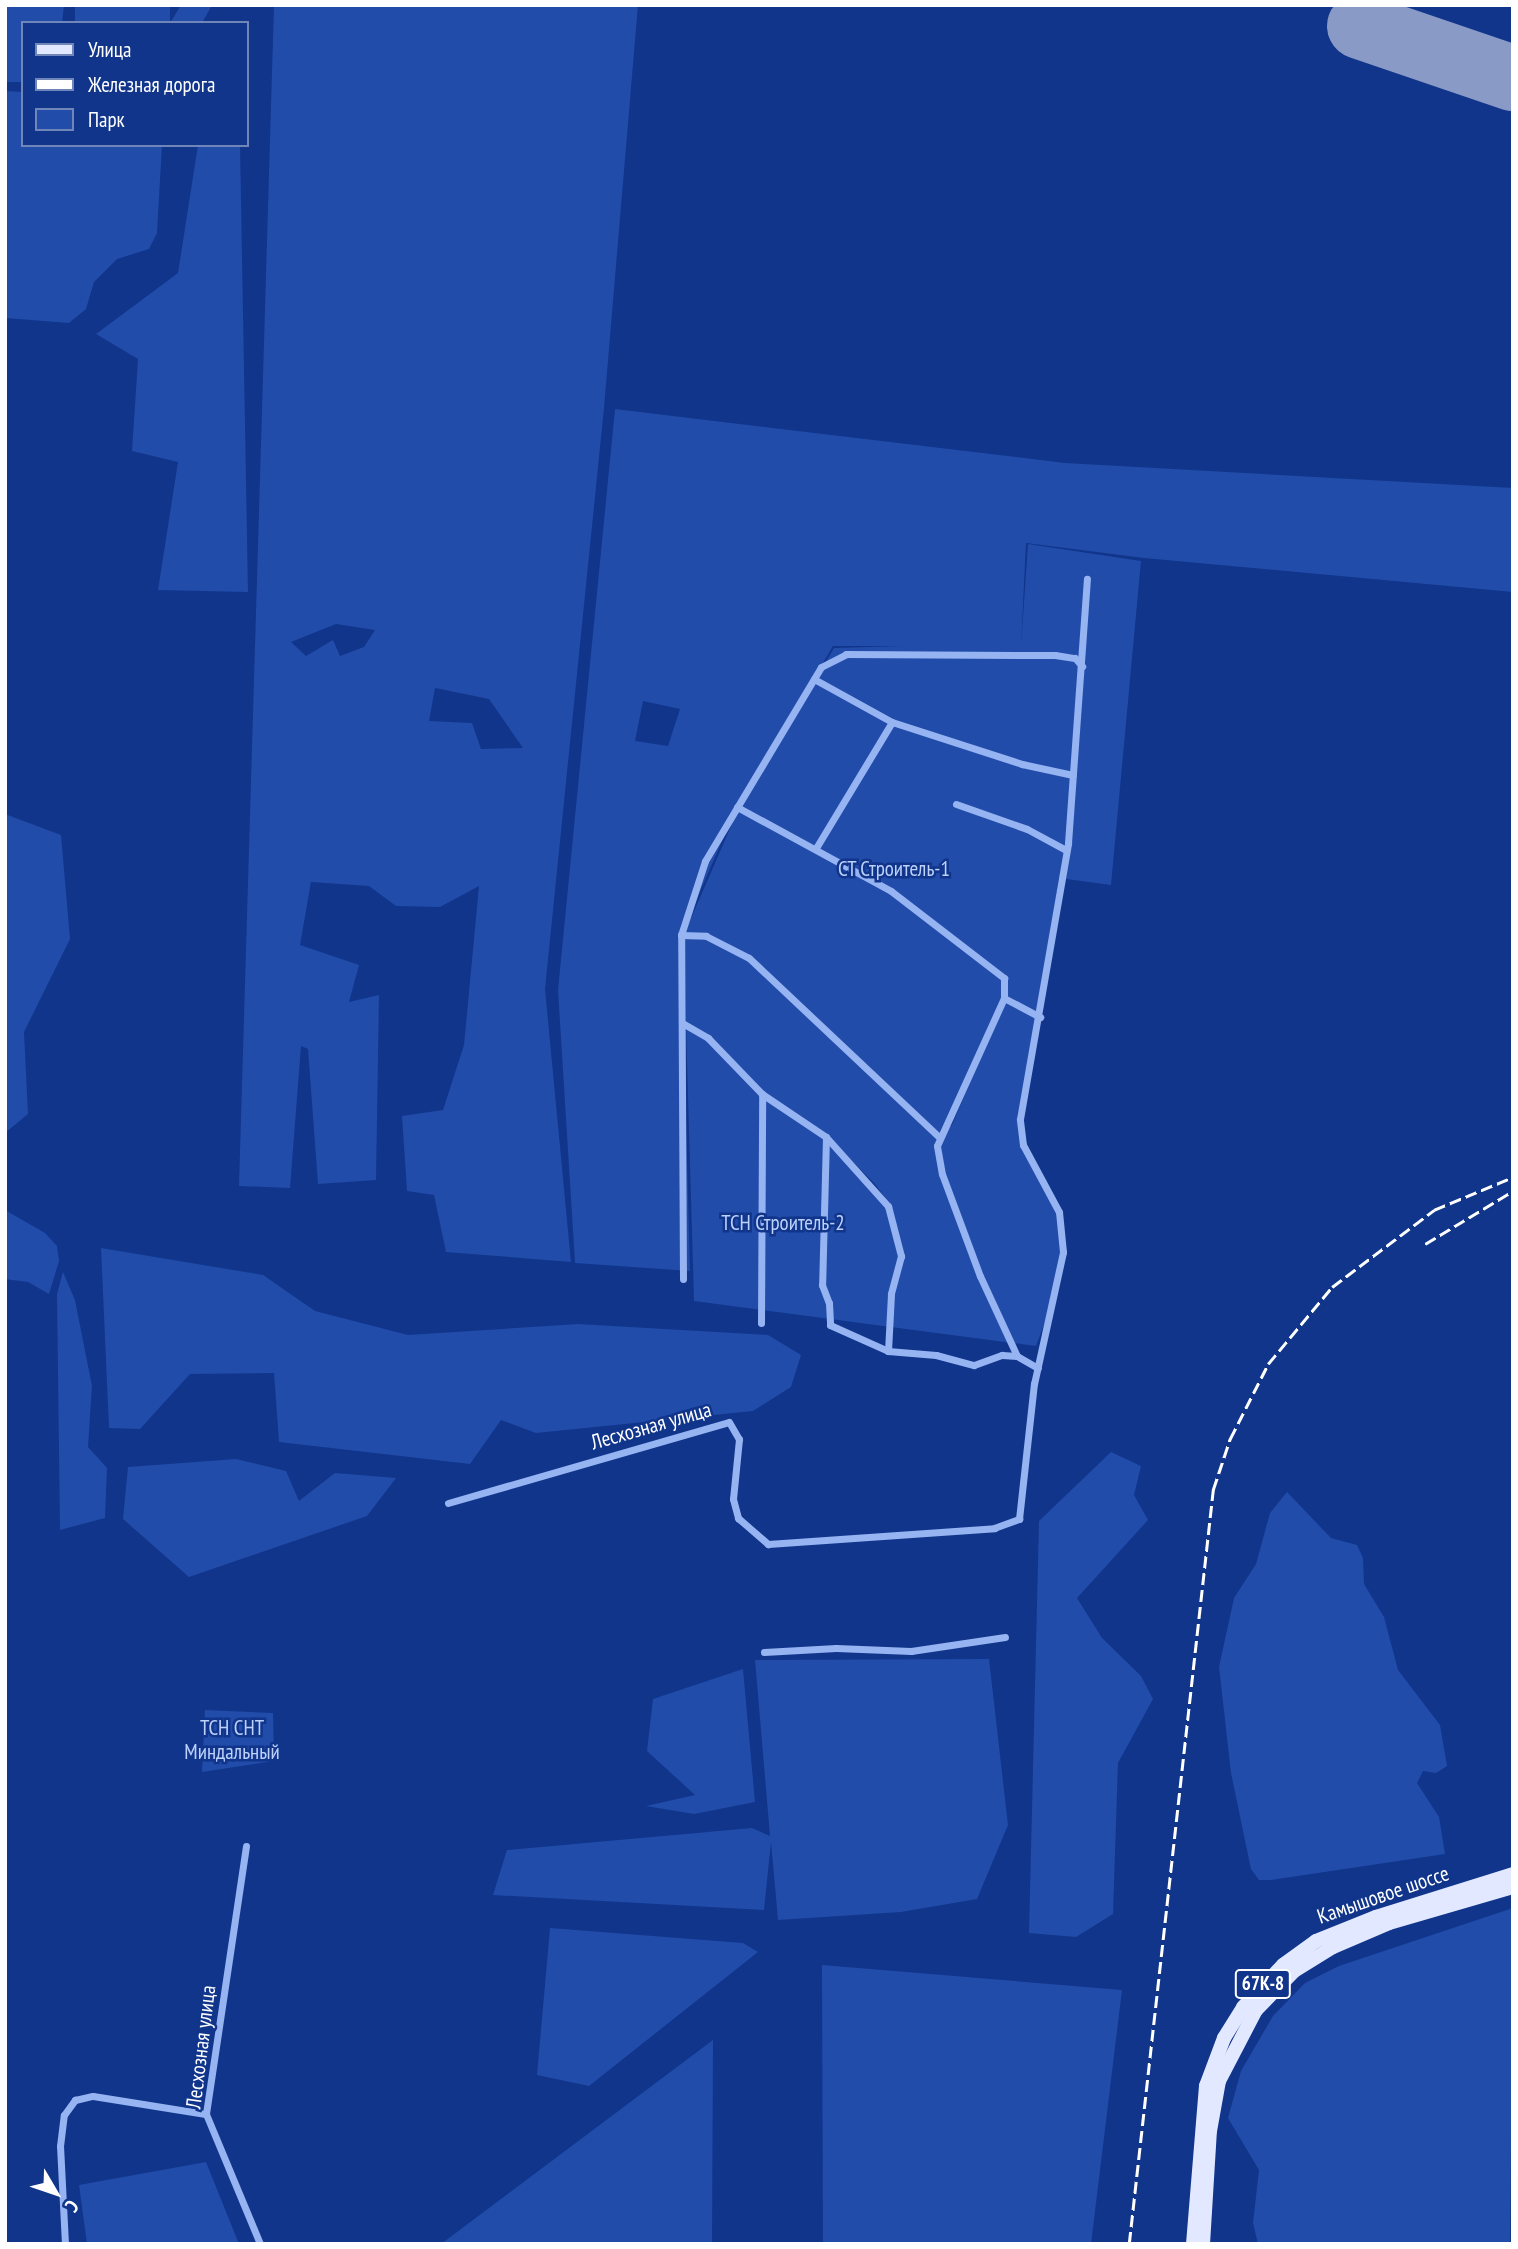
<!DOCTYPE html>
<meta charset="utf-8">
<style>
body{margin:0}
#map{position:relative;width:1518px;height:2249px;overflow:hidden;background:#10358b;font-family:"PT Sans Narrow",sans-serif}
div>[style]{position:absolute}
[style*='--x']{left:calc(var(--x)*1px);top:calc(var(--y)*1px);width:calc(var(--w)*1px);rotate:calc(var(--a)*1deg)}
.green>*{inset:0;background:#224caa;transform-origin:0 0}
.runway>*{height:66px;margin:-33px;padding:0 33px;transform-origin:33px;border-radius:33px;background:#889ac5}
.minor>*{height:7px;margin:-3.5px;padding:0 3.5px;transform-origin:3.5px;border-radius:3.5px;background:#96b3f2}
.primary>*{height:14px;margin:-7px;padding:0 7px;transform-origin:7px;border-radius:7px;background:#e1e8ff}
.rail>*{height:2.5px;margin-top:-1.25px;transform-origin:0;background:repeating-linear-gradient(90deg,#fff 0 12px,transparent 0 17px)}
span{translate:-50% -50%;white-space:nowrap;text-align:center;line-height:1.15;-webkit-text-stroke:5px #10358b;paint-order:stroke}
.shield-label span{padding:2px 5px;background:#10358b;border:2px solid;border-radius:5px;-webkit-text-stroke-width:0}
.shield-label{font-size:19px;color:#fff;font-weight:700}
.park-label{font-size:21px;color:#bdd1fd}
.street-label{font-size:21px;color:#fff}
.frame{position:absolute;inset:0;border:7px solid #fff;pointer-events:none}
.legend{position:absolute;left:21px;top:21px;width:228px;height:126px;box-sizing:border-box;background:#10358b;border:2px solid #7086b9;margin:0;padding:9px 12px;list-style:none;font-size:21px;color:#fff}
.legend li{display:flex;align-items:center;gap:14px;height:35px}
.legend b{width:35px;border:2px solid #7086b9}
.north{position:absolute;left:21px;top:2158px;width:70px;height:70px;-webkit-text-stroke:5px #10358b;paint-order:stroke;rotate:129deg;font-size:19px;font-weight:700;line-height:28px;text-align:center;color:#fff}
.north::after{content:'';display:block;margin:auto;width:24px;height:32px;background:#fff;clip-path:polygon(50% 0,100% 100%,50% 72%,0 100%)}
</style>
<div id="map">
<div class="green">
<div style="clip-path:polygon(5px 5px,64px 5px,62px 23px,23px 23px,23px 82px,5px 82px)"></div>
<div style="left:75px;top:5px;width:95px;height:18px"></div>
<div style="clip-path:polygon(181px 5px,212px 5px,202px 23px,170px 23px)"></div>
<div style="clip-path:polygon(evenodd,274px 5px,638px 5px,604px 408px,545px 989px,571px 1262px,446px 1252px,434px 1195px,407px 1191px,402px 1116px,443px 1110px,464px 1045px,479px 886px,440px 907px,396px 906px,369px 886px,311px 882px,300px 945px,359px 965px,349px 1002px,379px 995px,376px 1180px,318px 1184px,308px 1049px,301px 1046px,290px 1188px,239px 1186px,274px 5px,336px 624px,375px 630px,364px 647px,340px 656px,333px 640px,306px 656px,291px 642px,336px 624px,274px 5px,435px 688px,489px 699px,523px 748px,481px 749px,472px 723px,429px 721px,435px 688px)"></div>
<div style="clip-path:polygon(5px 91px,23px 92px,23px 145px,162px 145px,157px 233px,149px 249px,117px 259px,94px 282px,86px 309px,69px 323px,5px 318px)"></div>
<div style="clip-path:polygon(198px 145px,240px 145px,248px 592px,158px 590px,178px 462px,132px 451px,138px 359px,96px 334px,178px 273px)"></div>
<div style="clip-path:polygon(evenodd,615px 409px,1065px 463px,1513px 488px,1513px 592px,1144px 558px,1026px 543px,1021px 646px,1028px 544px,1141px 561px,1111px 885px,1059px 878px,1037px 1013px,1003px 995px,935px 1145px,940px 1176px,962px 1232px,944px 1174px,940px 1137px,952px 1125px,1005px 1000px,1037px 1017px,1018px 1119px,1021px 1146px,1057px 1211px,1062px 1252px,1056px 1293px,1036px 1346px,694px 1301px,686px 1027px,706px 1039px,760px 1094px,823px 1138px,871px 1185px,886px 1205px,896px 1230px,898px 1258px,904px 1256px,890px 1204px,874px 1183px,826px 1135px,762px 1091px,709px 1036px,686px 1022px,685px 932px,738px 810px,834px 648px,903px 646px,833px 646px,737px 807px,681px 935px,690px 1271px,575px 1263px,558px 990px,615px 409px,643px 701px,680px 709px,668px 746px,635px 741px,643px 701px)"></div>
<div style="clip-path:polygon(5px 814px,61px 835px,70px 939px,24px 1032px,28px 1114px,5px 1133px)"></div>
<div style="clip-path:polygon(5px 1210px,45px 1233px,57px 1246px,59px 1261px,49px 1294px,28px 1282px,5px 1279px)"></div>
<div style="clip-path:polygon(101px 1248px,263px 1275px,315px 1311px,408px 1335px,578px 1324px,768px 1335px,801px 1355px,791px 1387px,753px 1411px,536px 1433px,501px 1420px,470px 1464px,279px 1442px,274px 1373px,190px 1374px,140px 1429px,109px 1428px)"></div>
<div style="clip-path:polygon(63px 1272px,75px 1300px,92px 1386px,88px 1447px,107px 1468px,105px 1518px,60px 1530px,57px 1294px)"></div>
<div style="clip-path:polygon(1111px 1452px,1141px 1466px,1134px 1495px,1148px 1520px,1077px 1598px,1102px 1638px,1141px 1676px,1153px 1699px,1118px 1763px,1113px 1914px,1076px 1937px,1029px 1933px,1039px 1521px)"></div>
<div style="clip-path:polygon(236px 1459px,286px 1471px,299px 1501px,335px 1473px,396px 1478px,367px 1516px,189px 1577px,123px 1519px,128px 1467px)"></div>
<div style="clip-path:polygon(1287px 1492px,1331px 1538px,1357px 1545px,1363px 1558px,1364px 1584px,1384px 1617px,1398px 1670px,1440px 1725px,1447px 1766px,1436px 1773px,1423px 1771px,1417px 1783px,1439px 1817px,1445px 1854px,1271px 1880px,1259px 1880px,1251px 1869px,1231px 1773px,1219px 1667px,1234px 1598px,1256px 1564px,1270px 1513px)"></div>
<div style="clip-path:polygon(989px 1659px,1008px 1825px,977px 1899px,901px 1912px,778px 1920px,771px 1842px,764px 1910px,493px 1895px,507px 1850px,752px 1828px,770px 1836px,755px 1660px)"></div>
<div style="clip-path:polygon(743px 1669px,755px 1802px,694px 1814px,646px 1806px,695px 1795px,647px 1751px,653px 1699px)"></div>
<div style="clip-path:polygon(205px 1710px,273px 1713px,274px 1761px,202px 1772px)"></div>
<div style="clip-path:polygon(1513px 1908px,1510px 2244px,1258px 2244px,1253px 2223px,1259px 2170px,1228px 2118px,1241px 2071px,1273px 2016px,1305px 1983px,1339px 1966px)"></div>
<div style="clip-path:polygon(550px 1928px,743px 1943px,758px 1952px,589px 2086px,537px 2075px)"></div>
<div style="clip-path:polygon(822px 1965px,1122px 1990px,1091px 2244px,823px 2244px)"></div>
<div style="clip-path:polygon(713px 2040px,712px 2244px,441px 2244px)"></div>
<div style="clip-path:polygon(206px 2162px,239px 2244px,87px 2244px,79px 2185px)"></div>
</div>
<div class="runway">
<div style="--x:1360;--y:26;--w:162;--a:18.8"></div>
</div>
<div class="minor">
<div style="--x:814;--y:679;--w:89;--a:28.9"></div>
<div style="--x:892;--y:722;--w:137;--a:17.9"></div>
<div style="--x:1022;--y:764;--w:52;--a:12.2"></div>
<div style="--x:956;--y:804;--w:75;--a:19.4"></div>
<div style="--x:1027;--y:829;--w:44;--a:28.3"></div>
<div style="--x:737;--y:807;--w:175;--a:28.6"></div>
<div style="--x:891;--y:891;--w:143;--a:37.6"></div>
<div style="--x:1004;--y:978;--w:20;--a:90"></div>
<div style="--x:1004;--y:998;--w:162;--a:114.4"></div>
<div style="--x:937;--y:1146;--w:28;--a:80"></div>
<div style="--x:942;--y:1174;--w:109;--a:69.6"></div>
<div style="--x:980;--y:1276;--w:88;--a:65.2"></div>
<div style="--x:1017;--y:1356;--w:24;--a:30"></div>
<div style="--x:816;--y:848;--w:147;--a:-58.9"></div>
<div style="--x:681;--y:935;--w:25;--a:2"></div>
<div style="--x:706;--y:936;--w:48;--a:27.1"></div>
<div style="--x:749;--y:958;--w:260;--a:43.3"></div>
<div style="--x:1004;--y:998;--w:41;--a:27.8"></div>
<div style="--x:684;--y:1024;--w:28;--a:30"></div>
<div style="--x:708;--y:1038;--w:78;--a:46"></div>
<div style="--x:762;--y:1094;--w:77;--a:33.9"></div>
<div style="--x:826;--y:1137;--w:93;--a:48.1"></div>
<div style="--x:888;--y:1206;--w:52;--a:75.4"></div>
<div style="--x:901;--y:1256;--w:39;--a:105"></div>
<div style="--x:891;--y:1294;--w:57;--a:93"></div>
<div style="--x:826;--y:1137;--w:148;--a:91.5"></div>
<div style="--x:822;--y:1285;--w:19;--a:69"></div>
<div style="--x:829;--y:1303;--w:22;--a:87"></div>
<div style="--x:830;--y:1325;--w:64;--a:24.1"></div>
<div style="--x:888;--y:1351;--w:48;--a:4.8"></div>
<div style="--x:936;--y:1355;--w:39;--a:15"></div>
<div style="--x:974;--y:1365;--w:30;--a:-20"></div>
<div style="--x:1002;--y:1355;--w:15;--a:4"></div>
<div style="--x:683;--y:1279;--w:344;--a:-90.3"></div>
<div style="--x:681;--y:935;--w:78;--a:-72"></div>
<div style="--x:705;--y:861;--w:226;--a:-59.1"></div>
<div style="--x:821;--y:667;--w:28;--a:-27"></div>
<div style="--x:846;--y:654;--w:209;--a:0.3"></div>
<div style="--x:1055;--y:655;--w:20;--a:9"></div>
<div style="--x:1075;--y:658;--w:11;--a:49"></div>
<div style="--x:761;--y:1323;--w:229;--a:-89.7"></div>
<div style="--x:448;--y:1503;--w:292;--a:-16.1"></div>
<div style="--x:729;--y:1422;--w:20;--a:60"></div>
<div style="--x:739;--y:1439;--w:60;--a:95.7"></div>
<div style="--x:733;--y:1499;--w:20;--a:75"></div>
<div style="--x:738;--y:1518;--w:40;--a:41"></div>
<div style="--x:768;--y:1544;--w:227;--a:-4"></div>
<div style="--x:994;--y:1528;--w:27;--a:-20"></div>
<div style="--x:1019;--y:1519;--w:136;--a:-83.7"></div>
<div style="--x:1034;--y:1384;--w:135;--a:-77.6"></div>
<div style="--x:1063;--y:1252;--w:40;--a:-95.7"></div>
<div style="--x:1059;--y:1212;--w:76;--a:-118.2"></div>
<div style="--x:1023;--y:1145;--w:26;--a:-97"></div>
<div style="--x:1020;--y:1119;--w:280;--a:-80.1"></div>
<div style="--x:1068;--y:843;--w:265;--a:-85.9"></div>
<div style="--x:764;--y:1652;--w:72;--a:-3.2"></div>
<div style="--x:836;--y:1648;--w:75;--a:2.3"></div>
<div style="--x:911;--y:1651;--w:95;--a:-8.5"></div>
<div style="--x:246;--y:1846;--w:271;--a:98.5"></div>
<div style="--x:206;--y:2114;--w:141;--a:67.4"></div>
<div style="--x:65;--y:2244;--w:98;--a:-92.9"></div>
<div style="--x:60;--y:2146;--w:31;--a:-83"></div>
<div style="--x:64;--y:2115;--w:19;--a:-54"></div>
<div style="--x:75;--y:2100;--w:18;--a:-13"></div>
<div style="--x:93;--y:2096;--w:114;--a:9.1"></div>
</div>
<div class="primary">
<div style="--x:1193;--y:2244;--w:159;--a:-85.3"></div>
<div style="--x:1206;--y:2086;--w:51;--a:-69.4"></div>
<div style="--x:1224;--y:2038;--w:36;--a:-58"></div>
<div style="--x:1243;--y:2007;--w:58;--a:-46.4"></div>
<div style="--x:1283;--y:1965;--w:41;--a:-36"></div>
<div style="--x:1316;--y:1941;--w:65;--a:-21.8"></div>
<div style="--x:1376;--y:1917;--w:144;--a:-17.4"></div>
<div style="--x:1203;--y:2244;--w:113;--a:-86.5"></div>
<div style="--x:1210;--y:2131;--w:51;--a:-79.8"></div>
<div style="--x:1219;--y:2081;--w:80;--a:-62.5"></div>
<div style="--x:1256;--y:2010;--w:54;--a:-45.7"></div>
<div style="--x:1294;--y:1971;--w:46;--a:-31.6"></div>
<div style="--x:1333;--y:1947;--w:61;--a:-23.2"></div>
<div style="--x:1389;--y:1923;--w:129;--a:-16.2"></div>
</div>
<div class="rail">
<div style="--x:1425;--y:1244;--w:103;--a:-31.1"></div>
<div style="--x:1129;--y:2244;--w:759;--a:-83.64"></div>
<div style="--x:1213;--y:1490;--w:54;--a:-71.6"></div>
<div style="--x:1230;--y:1439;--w:84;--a:-63.1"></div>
<div style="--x:1268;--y:1364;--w:100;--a:-50.3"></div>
<div style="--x:1332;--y:1287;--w:128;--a:-37"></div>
<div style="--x:1434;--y:1210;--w:86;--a:-22.7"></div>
</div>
<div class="shield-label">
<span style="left:1263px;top:1984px">67К-8</span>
</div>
<div class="park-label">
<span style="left:894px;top:869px">СТ Строитель-1</span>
<span style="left:783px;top:1223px">ТСН Строитель-2</span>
<span style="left:232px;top:1740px">ТСН СНТ<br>Миндальный</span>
</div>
<div class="street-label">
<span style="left:651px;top:1426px;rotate:-16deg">Лесхозная улица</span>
<span style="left:1383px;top:1895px;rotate:-19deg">Камышовое шоссе</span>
<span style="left:201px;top:2047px;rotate:-83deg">Лесхозная улица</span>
</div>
<div class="frame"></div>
<ul class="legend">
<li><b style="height:9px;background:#e1e8ff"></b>Улица</li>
<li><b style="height:9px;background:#fff"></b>Железная дорога</li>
<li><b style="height:19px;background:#224caa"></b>Парк</li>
</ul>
<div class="north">С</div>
</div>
